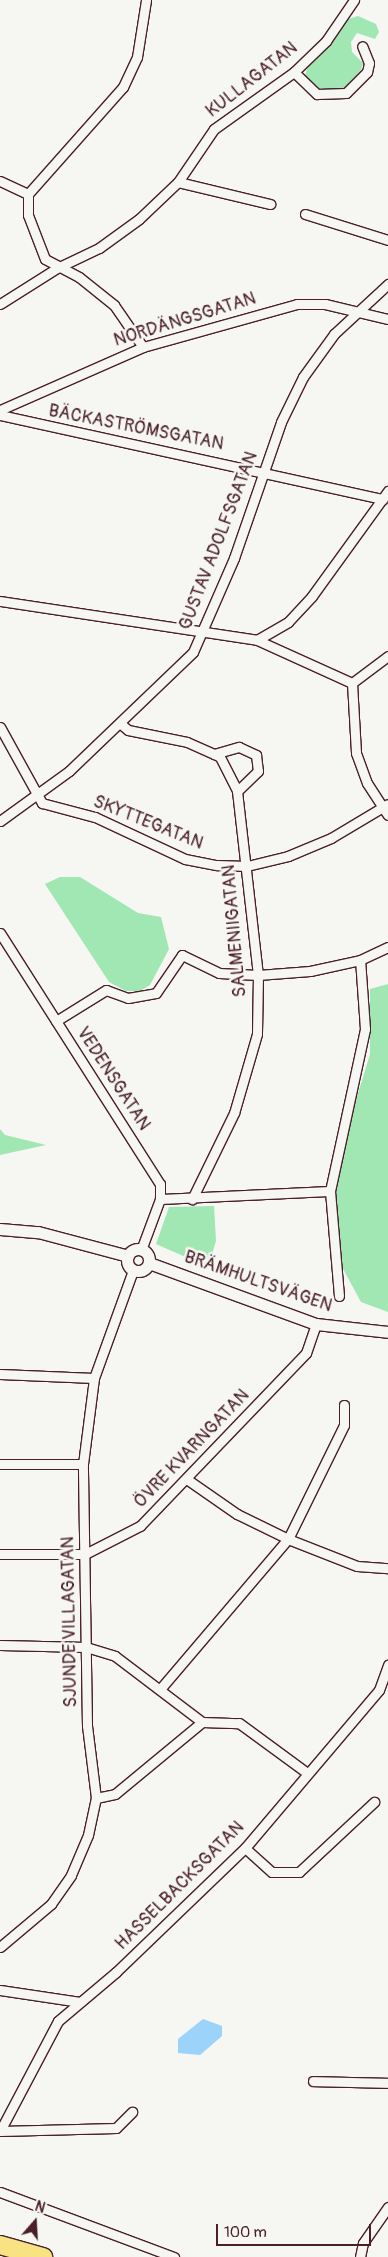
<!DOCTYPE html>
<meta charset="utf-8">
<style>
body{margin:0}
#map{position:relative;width:388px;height:2257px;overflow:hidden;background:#f6f6f2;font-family:Pangolin,sans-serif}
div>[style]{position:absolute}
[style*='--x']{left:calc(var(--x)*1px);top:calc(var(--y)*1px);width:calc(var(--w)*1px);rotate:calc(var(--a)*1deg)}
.green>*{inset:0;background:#a0e7b3}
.water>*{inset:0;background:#9bd3fb}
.roads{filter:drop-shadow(1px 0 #4a1f2b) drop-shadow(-1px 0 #4a1f2b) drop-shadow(0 1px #4a1f2b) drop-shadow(0 -1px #4a1f2b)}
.minor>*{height:9px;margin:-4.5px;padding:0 4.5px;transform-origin:4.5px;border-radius:4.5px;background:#f6f6f2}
.tertiary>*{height:11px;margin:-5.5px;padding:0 5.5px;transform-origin:5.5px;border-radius:5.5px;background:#f6f6f2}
.tertiary>.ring{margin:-5.5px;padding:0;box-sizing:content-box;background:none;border:11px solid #f6f6f2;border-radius:50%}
.motorway>*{height:18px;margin:-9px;padding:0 9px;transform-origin:9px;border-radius:9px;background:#f8e281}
span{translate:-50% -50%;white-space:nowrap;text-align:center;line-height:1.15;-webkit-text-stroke:5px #f6f6f2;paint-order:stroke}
.street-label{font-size:18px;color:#4a1f2b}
.north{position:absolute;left:10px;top:2197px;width:50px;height:50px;-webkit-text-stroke:4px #f6f6f2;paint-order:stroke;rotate:19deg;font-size:14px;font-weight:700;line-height:20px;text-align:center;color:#4a1f2b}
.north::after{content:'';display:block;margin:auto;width:18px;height:22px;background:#4a1f2b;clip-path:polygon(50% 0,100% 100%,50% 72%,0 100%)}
.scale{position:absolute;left:216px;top:2224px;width:155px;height:22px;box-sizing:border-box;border:2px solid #4a1f2b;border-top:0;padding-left:6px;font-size:15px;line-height:18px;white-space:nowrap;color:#4a1f2b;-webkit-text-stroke:4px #f6f6f2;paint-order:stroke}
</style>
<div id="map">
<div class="green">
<div style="clip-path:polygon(358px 16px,376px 24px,379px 32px,375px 39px,357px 33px,351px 42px,352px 52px,363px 63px,361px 70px,344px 89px,317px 90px,305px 76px,307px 69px,348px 19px)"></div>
<div style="clip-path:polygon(60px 877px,80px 877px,138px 913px,161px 917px,169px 949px,150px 985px,140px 991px,126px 991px,109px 982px,45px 884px)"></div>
<div style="clip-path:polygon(388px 984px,388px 1312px,361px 1302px,342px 1267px,334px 1198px,339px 1156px,370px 1054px,370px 989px)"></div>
<div style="clip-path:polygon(0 1129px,5px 1135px,46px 1145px,0 1155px)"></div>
<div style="clip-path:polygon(214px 1206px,216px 1241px,208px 1267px,156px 1244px,169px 1207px)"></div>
</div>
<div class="water">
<div style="clip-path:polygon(203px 2019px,222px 2026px,222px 2036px,200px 2055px,178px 2053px,178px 2039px)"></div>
</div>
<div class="roads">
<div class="minor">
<div style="--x:294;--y:72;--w:32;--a:44"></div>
<div style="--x:317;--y:94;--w:29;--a:-2"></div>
<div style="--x:346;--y:93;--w:30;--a:-45"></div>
<div style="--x:367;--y:72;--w:9;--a:-77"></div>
<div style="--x:369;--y:63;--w:18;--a:-112"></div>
<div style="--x:0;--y:181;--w:31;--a:25"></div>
<div style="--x:28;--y:194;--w:21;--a:90"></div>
<div style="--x:28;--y:215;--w:47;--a:68.9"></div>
<div style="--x:45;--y:259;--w:38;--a:28"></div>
<div style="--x:79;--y:277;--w:45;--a:38.7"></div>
<div style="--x:114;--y:305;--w:51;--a:55.4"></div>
<div style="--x:178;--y:182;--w:95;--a:13.4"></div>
<div style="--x:28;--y:194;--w:143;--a:-48.4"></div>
<div style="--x:123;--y:87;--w:33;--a:-65"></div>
<div style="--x:137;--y:57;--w:58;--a:-81"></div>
<div style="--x:305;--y:214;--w:87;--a:17.4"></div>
<div style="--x:0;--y:304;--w:67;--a:-32.3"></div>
<div style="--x:57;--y:268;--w:47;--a:-25.5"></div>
<div style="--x:99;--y:248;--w:49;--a:-35.9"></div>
<div style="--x:139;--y:219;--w:54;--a:-43.5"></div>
<div style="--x:178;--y:182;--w:64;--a:-55.8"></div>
<div style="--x:214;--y:129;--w:98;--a:-35.5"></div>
<div style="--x:294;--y:72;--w:45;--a:-44.1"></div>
<div style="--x:326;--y:41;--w:50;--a:-55.7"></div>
<div style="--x:0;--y:410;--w:156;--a:-23.8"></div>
<div style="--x:143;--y:347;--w:160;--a:-15.6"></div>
<div style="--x:297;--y:304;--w:28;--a:0"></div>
<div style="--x:325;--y:304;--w:65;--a:13.4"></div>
<div style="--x:0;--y:415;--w:392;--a:12.4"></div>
<div style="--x:0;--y:601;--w:260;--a:8.6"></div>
<div style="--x:257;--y:640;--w:104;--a:24.4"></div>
<div style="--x:257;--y:640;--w:36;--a:-30"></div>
<div style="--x:288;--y:622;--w:35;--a:-47"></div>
<div style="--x:312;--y:596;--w:130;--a:-54.1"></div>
<div style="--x:352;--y:683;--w:70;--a:86.7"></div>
<div style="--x:356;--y:753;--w:32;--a:70"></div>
<div style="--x:367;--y:783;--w:38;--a:57"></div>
<div style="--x:352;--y:683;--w:45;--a:-36.9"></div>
<div style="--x:121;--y:724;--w:9;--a:41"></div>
<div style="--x:128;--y:730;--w:60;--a:11.5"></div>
<div style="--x:187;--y:742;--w:36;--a:24"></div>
<div style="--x:220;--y:757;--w:38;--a:63"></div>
<div style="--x:237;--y:791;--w:185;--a:83.5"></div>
<div style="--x:258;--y:975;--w:59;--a:91"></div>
<div style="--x:257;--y:1034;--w:82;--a:106.2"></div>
<div style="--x:234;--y:1113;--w:96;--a:116"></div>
<div style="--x:0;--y:727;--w:87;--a:61.1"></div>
<div style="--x:42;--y:803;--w:55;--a:14.8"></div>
<div style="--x:95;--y:817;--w:99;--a:25"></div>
<div style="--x:185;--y:859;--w:33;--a:11"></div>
<div style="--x:217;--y:865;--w:30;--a:2"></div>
<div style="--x:247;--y:866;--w:42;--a:-13.7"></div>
<div style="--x:288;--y:856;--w:47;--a:-22.7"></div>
<div style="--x:331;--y:838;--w:66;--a:-30.8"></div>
<div style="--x:214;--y:754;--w:26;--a:-16"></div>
<div style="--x:239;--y:747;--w:19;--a:25"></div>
<div style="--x:256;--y:755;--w:16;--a:83"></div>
<div style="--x:258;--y:771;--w:29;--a:136"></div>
<div style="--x:0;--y:821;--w:85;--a:-35.9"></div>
<div style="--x:69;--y:771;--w:172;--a:-43.8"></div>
<div style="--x:193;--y:652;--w:103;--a:-66.4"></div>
<div style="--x:234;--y:558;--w:144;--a:-70.9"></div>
<div style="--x:281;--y:422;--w:50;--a:-63.9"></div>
<div style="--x:303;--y:377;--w:53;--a:-54.2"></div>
<div style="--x:334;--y:334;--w:74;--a:-42.8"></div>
<div style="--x:0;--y:933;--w:298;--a:57.5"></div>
<div style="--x:160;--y:1184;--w:15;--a:90"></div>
<div style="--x:160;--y:1199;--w:54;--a:110.4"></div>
<div style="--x:56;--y:1021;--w:59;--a:-31.8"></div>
<div style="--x:106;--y:990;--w:23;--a:20"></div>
<div style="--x:128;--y:998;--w:28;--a:-10"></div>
<div style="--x:156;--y:993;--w:46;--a:-55.6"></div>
<div style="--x:182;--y:955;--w:41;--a:25.9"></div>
<div style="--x:219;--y:973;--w:39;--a:3"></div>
<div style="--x:258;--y:975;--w:52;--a:-4.4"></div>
<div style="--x:310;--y:971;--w:51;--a:-12.4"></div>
<div style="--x:360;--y:960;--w:31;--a:-25"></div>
<div style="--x:160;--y:1199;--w:170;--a:-2.7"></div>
<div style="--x:339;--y:1296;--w:105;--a:-94.9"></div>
<div style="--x:330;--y:1191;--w:166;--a:-77.8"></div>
<div style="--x:365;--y:1029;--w:69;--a:-94.1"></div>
<div style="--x:0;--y:1374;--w:94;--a:2.4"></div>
<div style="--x:0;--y:1464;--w:83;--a:0"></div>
<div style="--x:188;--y:1480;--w:60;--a:34.8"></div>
<div style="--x:237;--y:1514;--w:57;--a:26.1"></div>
<div style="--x:288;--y:1539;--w:74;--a:21.4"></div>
<div style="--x:357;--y:1566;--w:31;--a:4"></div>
<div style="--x:0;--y:1554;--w:85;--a:0"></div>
<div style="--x:85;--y:1554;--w:62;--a:-27"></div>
<div style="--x:140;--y:1526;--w:240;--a:-46.2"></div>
<div style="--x:306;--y:1353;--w:31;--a:-71"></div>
<div style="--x:0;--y:1645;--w:86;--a:1.3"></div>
<div style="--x:86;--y:1647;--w:30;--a:17"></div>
<div style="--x:115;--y:1656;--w:109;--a:37.2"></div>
<div style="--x:202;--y:1722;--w:37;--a:2"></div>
<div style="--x:239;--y:1723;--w:83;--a:36.2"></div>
<div style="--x:161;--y:1688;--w:196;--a:-49.6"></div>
<div style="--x:288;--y:1539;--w:127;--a:-63.8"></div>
<div style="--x:344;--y:1425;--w:20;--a:-90"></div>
<div style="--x:96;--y:1798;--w:19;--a:-12"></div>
<div style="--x:115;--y:1794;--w:113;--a:-39.6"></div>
<div style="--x:245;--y:1848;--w:36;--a:42"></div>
<div style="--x:272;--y:1872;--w:27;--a:0"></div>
<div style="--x:299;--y:1872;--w:103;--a:-43"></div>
<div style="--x:0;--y:1947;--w:67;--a:-40.1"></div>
<div style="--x:51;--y:1904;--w:35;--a:-55"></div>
<div style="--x:71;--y:1875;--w:43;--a:-67"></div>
<div style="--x:88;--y:1835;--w:38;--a:-78"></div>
<div style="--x:96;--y:1798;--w:73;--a:-97.1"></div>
<div style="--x:87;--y:1726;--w:262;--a:-90.9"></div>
<div style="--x:83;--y:1464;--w:87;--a:-82.7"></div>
<div style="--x:94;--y:1378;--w:115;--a:-70.1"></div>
<div style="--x:0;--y:1990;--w:81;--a:8.5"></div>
<div style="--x:313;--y:2081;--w:75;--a:1.5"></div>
<div style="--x:0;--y:2131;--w:124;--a:-62.2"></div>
<div style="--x:58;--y:2021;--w:76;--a:-40.2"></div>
<div style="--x:116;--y:1972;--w:179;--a:-43.9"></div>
<div style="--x:245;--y:1848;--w:207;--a:-49.7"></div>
<div style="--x:379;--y:1690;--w:27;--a:-70"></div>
<div style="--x:0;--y:2131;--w:116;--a:-1.5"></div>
<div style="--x:116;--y:2128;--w:23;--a:-45"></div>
<div style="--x:0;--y:2192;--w:186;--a:20.5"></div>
<div style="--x:360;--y:2257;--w:14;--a:-78"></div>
<div style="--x:363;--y:2243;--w:44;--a:-55.2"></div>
</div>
<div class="tertiary">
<div style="--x:0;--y:1229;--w:38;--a:5"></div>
<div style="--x:38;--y:1232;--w:93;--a:14.9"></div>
<div class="ring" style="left:127px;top:1249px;width:11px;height:11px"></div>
<div style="--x:149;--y:1263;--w:178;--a:20.1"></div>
<div style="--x:316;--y:1324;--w:72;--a:6.3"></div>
</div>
<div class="motorway">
<div style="--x:0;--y:2245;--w:45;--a:15.6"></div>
</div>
</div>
<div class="street-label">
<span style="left:252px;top:80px;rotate:-38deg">KULLAGATAN</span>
<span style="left:185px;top:320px;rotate:-17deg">NORDÄNGSGATAN</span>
<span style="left:136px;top:428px;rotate:11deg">BÄCKASTRÖMSGATAN</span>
<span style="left:219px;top:541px;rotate:-69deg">GUSTAV ADOLFSGATAN</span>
<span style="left:148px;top:823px;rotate:22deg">SKYTTEGATAN</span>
<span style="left:235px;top:931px;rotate:-95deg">SALMENIIGATAN</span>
<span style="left:113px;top:1079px;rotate:57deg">VEDENSGATAN</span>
<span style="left:258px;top:1282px;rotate:19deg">BRÄMHULTSVÄGEN</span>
<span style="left:192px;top:1449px;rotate:-46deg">ÖVRE KVARNGATAN</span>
<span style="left:70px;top:1622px;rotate:-91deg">SJUNDE VILLAGATAN</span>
<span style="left:180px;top:1886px;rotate:-45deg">HASSELBACKSGATAN</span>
</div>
<div class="north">N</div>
<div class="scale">100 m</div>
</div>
